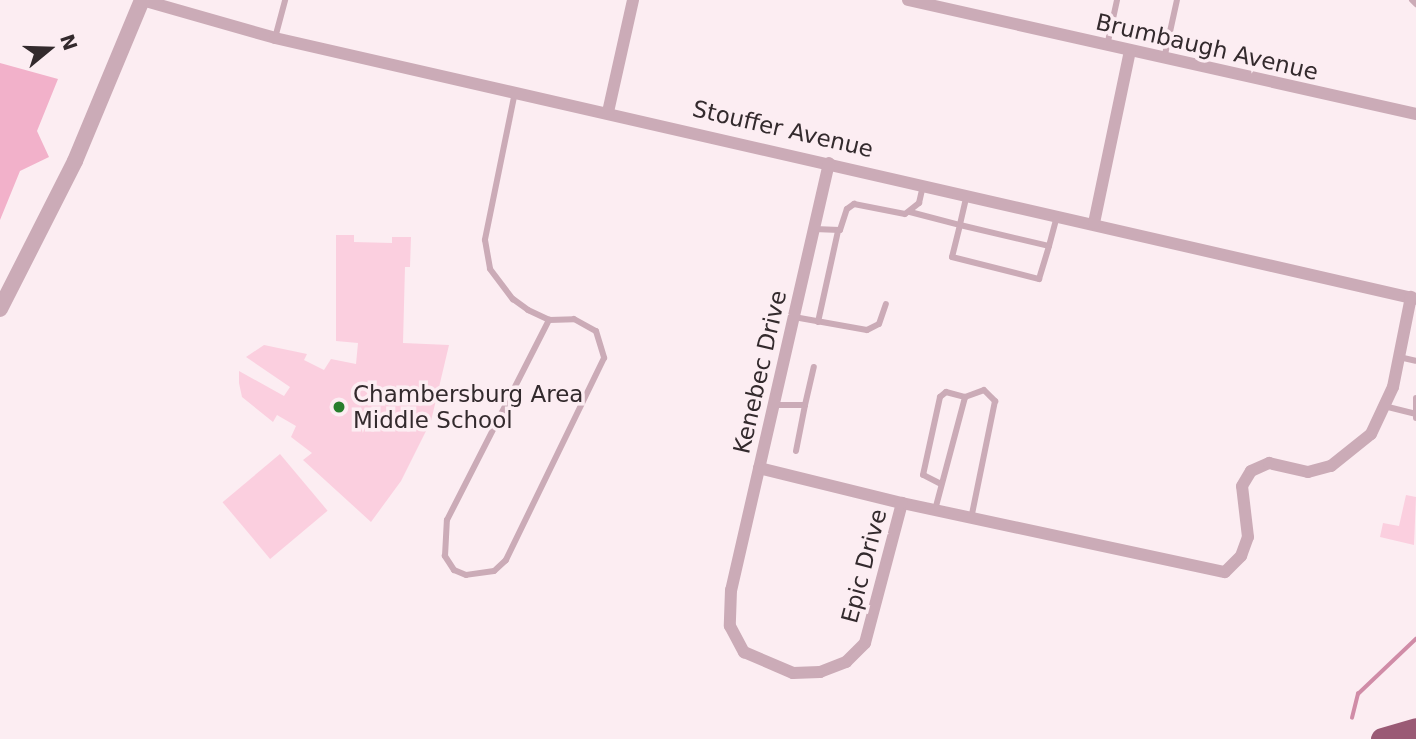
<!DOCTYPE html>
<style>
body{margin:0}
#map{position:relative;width:1416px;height:739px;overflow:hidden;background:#fcedf2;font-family:"DejaVu Sans",sans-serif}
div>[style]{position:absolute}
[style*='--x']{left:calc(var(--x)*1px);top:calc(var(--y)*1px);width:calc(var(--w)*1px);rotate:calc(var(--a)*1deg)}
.green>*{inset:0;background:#f2b1ca}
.stream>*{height:3.5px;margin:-1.75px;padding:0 1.75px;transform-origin:1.75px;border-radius:1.75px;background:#d08ca7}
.building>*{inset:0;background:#fbcfdf;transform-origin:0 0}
.service>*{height:6px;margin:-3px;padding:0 3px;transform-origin:3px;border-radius:3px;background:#cbabb7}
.minor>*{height:12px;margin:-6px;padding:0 6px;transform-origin:6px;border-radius:6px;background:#cbabb7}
.tertiary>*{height:16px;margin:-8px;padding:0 8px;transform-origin:8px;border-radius:8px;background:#cbabb7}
.motorway>*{height:23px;margin:-11.5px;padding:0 11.5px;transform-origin:11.5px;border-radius:11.5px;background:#9a5a75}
.dots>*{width:19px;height:19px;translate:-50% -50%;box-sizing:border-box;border:4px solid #fcedf2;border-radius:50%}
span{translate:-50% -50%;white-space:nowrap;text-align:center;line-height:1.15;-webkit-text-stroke:7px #fcedf2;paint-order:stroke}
.street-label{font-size:23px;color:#332a2d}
.poi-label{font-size:23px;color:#332a2d}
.left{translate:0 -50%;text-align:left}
.north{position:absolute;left:14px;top:14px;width:70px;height:70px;-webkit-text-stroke:5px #fcedf2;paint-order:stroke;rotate:71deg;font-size:19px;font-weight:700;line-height:28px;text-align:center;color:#332a2d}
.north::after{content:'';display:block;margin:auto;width:24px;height:32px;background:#332a2d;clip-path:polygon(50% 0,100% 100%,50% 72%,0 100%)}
</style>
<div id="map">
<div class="green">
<div style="clip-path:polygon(0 63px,58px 79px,37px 131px,49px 157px,20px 171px,0 220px)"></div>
</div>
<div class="stream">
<div style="--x:1352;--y:718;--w:25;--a:-76"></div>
<div style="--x:1358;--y:694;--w:80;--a:-43.5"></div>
</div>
<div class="building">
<div style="clip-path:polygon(336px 235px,354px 235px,354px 242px,392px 243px,392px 237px,411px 237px,410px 267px,405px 267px,403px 343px,449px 345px,431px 421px,401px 481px,371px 522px,303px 460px,312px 453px,291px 437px,296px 426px,277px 415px,273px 422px,242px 397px,239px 383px,239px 371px,284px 396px,290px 387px,246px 357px,264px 345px,307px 354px,304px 360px,324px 370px,331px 359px,356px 364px,358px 343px,336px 341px)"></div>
<div style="left:280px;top:454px;width:74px;height:75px;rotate:50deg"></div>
<div style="clip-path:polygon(1406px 495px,1416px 497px,1414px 545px,1380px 537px,1383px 523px,1399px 526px)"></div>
</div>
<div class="service">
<div style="--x:1412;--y:0;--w:6;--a:45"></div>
<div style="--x:275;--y:38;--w:39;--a:-75"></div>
<div style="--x:1107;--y:46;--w:47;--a:-77.7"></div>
<div style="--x:1164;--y:59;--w:60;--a:-77.6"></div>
<div style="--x:515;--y:92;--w:151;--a:101.5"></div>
<div style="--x:485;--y:240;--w:29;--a:80"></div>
<div style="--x:490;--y:269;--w:38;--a:53"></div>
<div style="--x:513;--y:299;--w:19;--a:36"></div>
<div style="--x:528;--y:310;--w:23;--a:25"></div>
<div style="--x:549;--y:320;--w:25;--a:-2"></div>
<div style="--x:574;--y:319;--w:25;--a:29"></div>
<div style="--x:596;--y:331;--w:28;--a:73"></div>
<div style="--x:604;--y:358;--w:225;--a:115.9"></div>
<div style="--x:506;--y:560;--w:16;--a:137"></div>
<div style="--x:494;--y:571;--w:28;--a:172"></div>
<div style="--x:466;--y:575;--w:13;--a:-157"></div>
<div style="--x:454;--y:570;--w:17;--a:-123"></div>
<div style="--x:445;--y:556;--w:36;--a:-87"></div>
<div style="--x:447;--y:520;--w:225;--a:-63"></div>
<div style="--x:967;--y:194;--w:32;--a:103"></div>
<div style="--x:960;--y:225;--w:91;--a:13.3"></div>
<div style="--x:1049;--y:246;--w:30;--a:-75"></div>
<div style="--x:910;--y:212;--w:52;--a:14.6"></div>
<div style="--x:960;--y:225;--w:33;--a:104"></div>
<div style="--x:952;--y:257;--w:90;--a:14.2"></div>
<div style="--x:1039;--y:279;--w:34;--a:-73"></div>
<div style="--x:814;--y:229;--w:26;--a:2"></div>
<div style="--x:840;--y:230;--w:22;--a:-72"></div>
<div style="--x:847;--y:209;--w:9;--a:-36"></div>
<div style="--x:854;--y:204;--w:52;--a:11.1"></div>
<div style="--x:905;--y:214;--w:18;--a:-38"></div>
<div style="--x:919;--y:203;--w:17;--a:-77"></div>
<div style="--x:794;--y:317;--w:74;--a:10.1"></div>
<div style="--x:867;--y:330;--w:13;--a:-27"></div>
<div style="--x:879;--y:324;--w:21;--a:-71"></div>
<div style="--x:818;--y:322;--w:93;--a:-77.6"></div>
<div style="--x:1399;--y:357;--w:17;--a:13"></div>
<div style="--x:1416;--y:398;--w:20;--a:90"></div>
<div style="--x:774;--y:405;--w:31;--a:0"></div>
<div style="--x:805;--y:405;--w:39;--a:-77"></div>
<div style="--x:1384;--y:406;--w:30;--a:14"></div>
<div style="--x:796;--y:451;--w:47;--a:-78.9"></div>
<div style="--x:941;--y:484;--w:20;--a:-153"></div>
<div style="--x:923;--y:475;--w:80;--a:-77.7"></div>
<div style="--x:940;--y:397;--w:8;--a:-40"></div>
<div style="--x:946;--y:392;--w:20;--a:15"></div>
<div style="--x:935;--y:510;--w:117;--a:-75.1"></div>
<div style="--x:965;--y:397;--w:20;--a:-20"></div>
<div style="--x:984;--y:390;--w:16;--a:45"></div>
<div style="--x:995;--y:401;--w:120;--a:101.5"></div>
</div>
<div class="minor">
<div style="--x:142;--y:0;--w:138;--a:15.9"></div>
<div style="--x:275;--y:38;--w:1170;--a:12.88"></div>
<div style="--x:908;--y:0;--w:521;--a:12.65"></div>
<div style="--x:608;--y:112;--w:115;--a:-77.4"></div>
<div style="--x:829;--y:163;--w:438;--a:102.9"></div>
<div style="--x:731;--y:590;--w:36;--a:92"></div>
<div style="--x:730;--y:626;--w:30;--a:62"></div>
<div style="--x:744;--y:652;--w:53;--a:23.2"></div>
<div style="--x:793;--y:673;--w:27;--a:-2"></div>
<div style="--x:820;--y:672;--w:28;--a:-21"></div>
<div style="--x:846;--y:662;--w:27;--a:-45"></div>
<div style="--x:865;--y:643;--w:145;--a:-75.2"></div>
<div style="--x:902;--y:503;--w:330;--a:12.1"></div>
<div style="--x:1225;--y:572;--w:23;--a:-45"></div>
<div style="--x:1241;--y:556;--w:20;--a:-70"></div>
<div style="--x:1248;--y:537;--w:51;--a:-96.7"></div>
<div style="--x:1242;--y:486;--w:17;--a:-59"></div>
<div style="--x:1251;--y:471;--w:20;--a:-24"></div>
<div style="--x:1269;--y:463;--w:40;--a:13"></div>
<div style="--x:1308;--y:472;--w:24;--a:-15"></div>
<div style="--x:1331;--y:466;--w:51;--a:-38.7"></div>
<div style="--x:1371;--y:434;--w:52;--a:-64.9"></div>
<div style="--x:1393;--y:387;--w:92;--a:-78.7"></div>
<div style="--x:1094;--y:223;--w:176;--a:-78.2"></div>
<div style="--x:759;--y:468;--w:147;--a:13.8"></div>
</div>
<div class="tertiary">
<div style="--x:0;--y:309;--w:166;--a:-63.1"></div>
<div style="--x:75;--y:161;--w:174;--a:-67.4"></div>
</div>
<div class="motorway">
<div style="--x:1382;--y:739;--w:35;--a:-16"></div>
</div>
<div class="dots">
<div style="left:339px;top:407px;background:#277e2d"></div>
</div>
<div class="street-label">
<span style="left:1207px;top:47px;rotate:13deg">Brumbaugh Avenue</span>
<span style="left:783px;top:129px;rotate:13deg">Stouffer Avenue</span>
<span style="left:760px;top:372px;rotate:-77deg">Kenebec Drive</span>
<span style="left:864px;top:566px;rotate:-75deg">Epic Drive</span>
</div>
<div class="poi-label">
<span class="left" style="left:353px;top:407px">Chambersburg Area<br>Middle School</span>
</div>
<div class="north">N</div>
</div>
